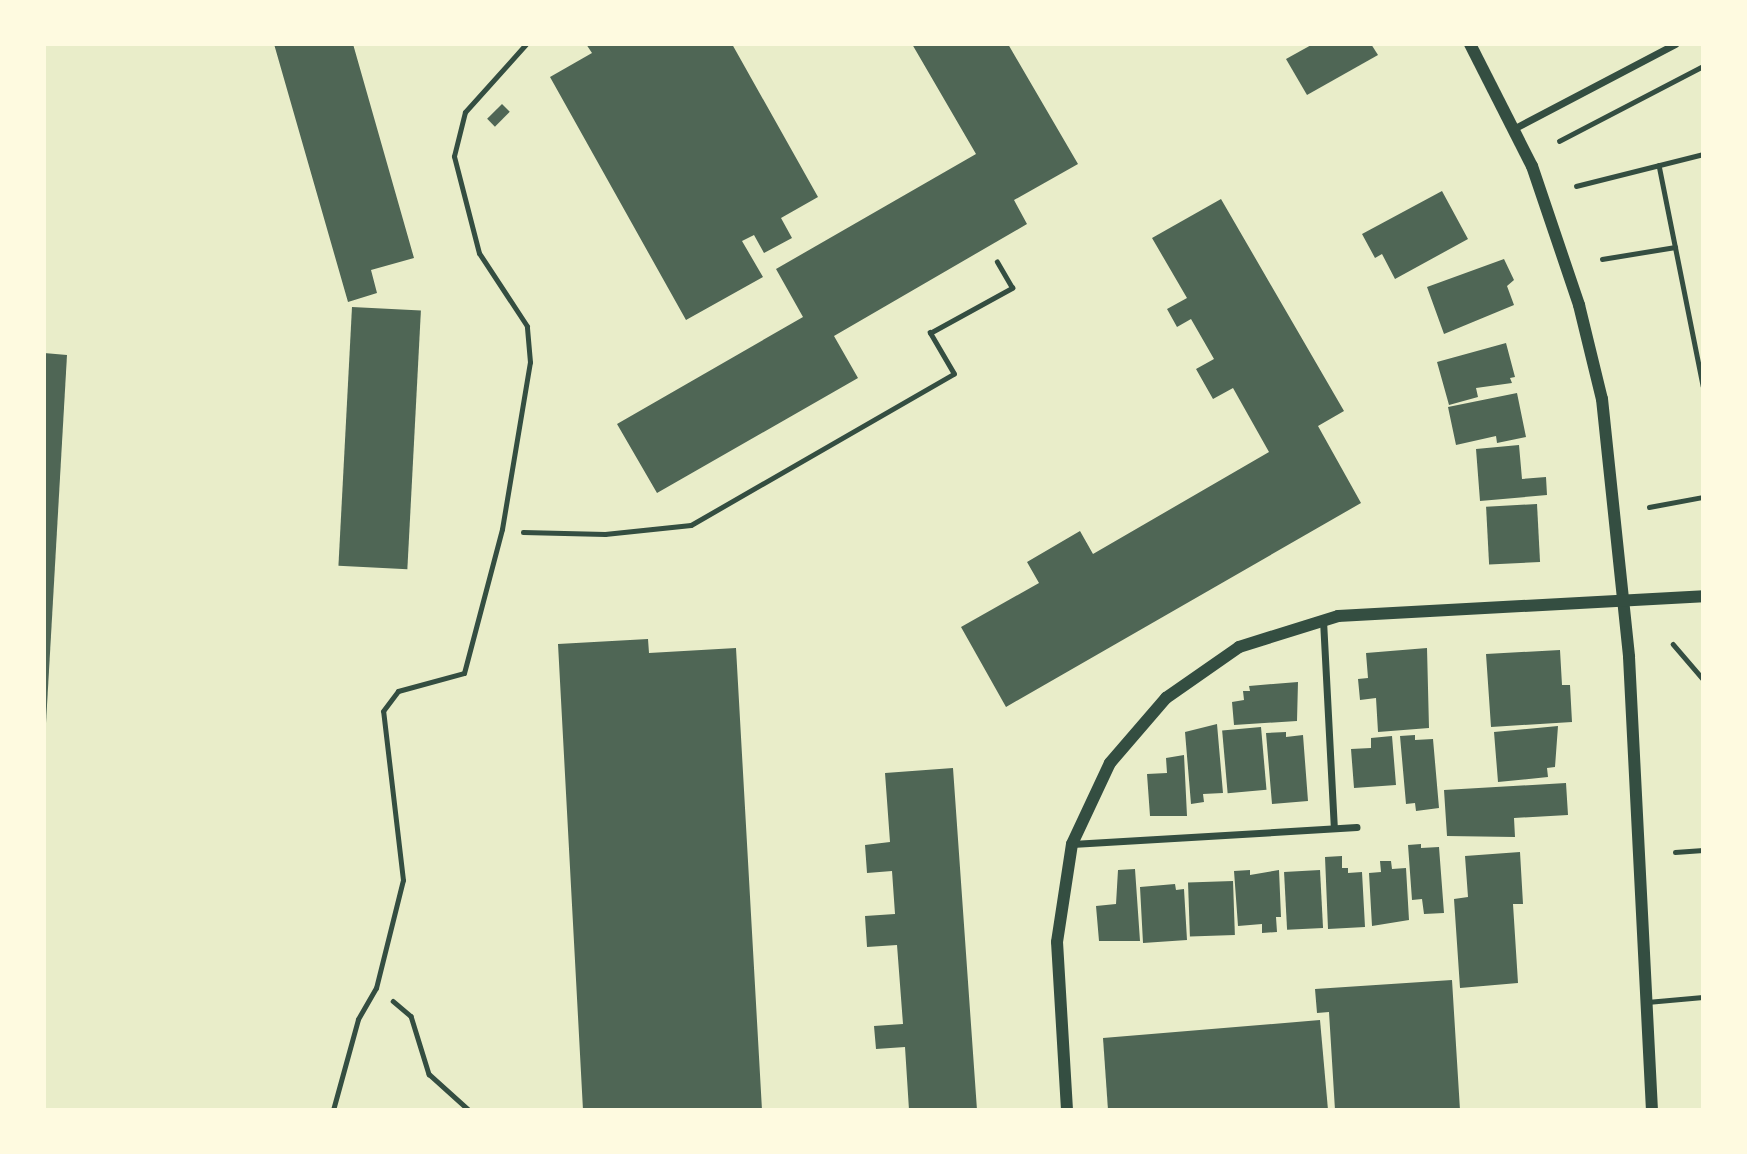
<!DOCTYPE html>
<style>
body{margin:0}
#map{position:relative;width:1747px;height:1154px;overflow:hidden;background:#e9edc9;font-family:"Roboto Serif",serif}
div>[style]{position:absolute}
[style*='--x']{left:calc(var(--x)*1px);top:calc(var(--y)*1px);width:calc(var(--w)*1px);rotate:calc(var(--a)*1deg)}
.building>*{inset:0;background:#4f6655;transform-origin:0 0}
.path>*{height:4.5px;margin:-2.25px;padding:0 2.25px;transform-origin:2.25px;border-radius:2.25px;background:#344e41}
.service>*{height:5px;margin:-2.5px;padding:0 2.5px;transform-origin:2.5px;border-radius:2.5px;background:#344e41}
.minor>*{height:7px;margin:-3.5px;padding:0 3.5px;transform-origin:3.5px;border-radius:3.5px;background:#344e41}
.tertiary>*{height:12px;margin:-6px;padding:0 6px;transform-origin:6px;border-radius:6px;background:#344e41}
span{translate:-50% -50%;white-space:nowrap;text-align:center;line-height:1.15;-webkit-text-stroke:7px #fefae0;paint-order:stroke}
.frame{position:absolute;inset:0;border:46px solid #fefae0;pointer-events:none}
</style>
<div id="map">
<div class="building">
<div style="clip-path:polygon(274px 44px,353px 44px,414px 258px,371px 270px,377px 293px,348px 302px)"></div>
<div style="clip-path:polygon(586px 44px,732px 44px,818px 197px,781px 218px,792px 238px,764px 253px,754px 235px,742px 241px,763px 277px,686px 320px,550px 77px,592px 53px)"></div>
<div style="clip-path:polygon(912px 44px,1008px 44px,1078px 164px,1014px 200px,1027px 224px,834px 336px,858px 378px,657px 493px,617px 424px,803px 317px,776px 269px,976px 154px)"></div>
<div style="clip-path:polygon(1313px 44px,1371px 44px,1378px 55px,1307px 95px,1286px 59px)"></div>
<div style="left:502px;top:104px;width:11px;height:21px;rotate:45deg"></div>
<div style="clip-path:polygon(1442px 191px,1468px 239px,1395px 279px,1382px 254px,1375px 258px,1362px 234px)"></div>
<div style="clip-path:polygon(1221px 199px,1344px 411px,1318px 426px,1361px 503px,1006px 707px,961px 627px,1039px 583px,1027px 562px,1080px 531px,1093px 554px,1269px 452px,1233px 388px,1213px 399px,1196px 369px,1214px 359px,1191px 319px,1177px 327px,1167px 309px,1187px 298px,1152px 238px)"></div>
<div style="clip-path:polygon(1504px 259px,1514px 280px,1507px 286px,1514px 305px,1444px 334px,1427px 287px)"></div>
<div style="left:352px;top:307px;width:69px;height:259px;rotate:3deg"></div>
<div style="clip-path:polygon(1506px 343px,1515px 377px,1510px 378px,1512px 383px,1476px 388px,1478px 397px,1449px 405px,1437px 362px)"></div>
<div style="clip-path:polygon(44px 353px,67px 355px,46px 723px,44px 722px)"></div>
<div style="clip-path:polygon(1517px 393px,1526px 437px,1497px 443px,1496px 436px,1456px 445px,1448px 407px)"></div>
<div style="clip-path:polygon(1519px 445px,1522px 479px,1546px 477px,1547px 495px,1480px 501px,1476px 449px)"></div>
<div style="left:1537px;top:504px;width:58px;height:51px;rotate:87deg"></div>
<div style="clip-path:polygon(648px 639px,649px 653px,736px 648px,762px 1110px,583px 1110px,558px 644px)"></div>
<div style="clip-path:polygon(1427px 648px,1429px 728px,1378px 732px,1376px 698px,1360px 700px,1358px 679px,1368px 678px,1366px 653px)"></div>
<div style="clip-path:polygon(1560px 650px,1562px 685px,1570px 685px,1572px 722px,1491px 727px,1486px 654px)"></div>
<div style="clip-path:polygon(1298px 682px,1297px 721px,1234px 725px,1232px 702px,1244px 700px,1243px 691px,1250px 691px,1249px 686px)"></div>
<div style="clip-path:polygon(1217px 724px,1223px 793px,1203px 794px,1204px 802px,1191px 804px,1185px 732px)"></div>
<div style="clip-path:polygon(1558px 726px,1555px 767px,1547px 768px,1548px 777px,1498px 782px,1494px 732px)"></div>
<div style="left:1261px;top:727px;width:63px;height:39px;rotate:85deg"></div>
<div style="clip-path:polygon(1286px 732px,1286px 737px,1303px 735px,1308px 801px,1272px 804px,1266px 733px)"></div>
<div style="clip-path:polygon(1415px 735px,1415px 740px,1433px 739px,1439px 808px,1416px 811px,1415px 803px,1406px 804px,1400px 736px)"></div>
<div style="clip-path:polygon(1392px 736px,1396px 785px,1354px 788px,1351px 749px,1371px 748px,1371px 738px)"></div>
<div style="clip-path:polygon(1184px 755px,1187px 816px,1150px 816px,1147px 774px,1167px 773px,1166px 758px)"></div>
<div style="clip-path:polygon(953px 768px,977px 1110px,909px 1110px,905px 1047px,876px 1049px,874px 1026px,903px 1024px,897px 945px,867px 947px,865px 916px,895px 914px,892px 871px,867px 873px,865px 845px,890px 842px,885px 773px)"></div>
<div style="clip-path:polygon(1566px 783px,1568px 815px,1514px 818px,1515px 837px,1447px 836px,1444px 790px)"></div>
<div style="clip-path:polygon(1421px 844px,1421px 848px,1439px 847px,1444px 913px,1424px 914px,1422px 899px,1412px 900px,1408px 845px)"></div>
<div style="clip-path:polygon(1520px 852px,1523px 904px,1513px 904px,1518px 983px,1460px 988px,1454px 899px,1468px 897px,1465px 856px)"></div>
<div style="clip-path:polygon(1342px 856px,1342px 868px,1348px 868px,1348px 873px,1362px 872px,1365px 927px,1328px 929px,1325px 857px)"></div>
<div style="clip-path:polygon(1380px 861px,1391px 861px,1392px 869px,1406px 868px,1409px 920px,1372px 926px,1369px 873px,1381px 872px)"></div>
<div style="clip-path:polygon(1135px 869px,1140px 941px,1099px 941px,1096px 906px,1116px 904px,1118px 870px)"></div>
<div style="clip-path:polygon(1250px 870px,1250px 875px,1279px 870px,1281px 917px,1276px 917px,1277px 932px,1262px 933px,1262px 924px,1238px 926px,1234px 871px)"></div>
<div style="left:1320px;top:870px;width:58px;height:36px;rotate:87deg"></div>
<div style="left:1233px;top:881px;width:54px;height:45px;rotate:88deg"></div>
<div style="clip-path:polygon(1175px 884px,1176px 890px,1184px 889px,1187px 940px,1143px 943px,1140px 887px)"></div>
<div style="clip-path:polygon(1452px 980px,1460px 1110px,1335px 1110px,1329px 1012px,1317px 1013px,1315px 989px)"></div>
<div style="clip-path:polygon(1320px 1020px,1328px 1110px,1108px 1110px,1103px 1038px)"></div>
</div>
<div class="path">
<div style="--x:1559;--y:141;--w:162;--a:-27.5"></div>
<div style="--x:1659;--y:165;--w:225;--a:78.7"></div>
<div style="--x:1576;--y:186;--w:131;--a:-14.1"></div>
<div style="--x:1602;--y:259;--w:74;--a:-9.3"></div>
<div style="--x:1649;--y:507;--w:55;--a:-10.5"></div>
<div style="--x:523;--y:532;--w:82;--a:1.4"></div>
<div style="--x:605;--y:534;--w:86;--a:-6"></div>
<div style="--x:691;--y:525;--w:303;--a:-29.9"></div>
<div style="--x:954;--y:374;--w:48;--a:-120.3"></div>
<div style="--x:930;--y:333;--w:94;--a:-28.8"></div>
<div style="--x:1012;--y:288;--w:30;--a:-120"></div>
<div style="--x:1673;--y:644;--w:46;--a:49.4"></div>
<div style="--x:1675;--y:852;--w:28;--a:-4"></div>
<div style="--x:393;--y:1001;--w:23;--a:40"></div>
<div style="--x:411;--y:1016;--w:61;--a:72.8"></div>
<div style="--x:429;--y:1074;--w:54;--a:42"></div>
</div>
<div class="service">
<div style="--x:1647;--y:1002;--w:56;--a:-5.1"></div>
<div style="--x:333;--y:1110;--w:94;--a:-74.6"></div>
<div style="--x:358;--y:1019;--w:36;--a:-60"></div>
<div style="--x:376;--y:988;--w:111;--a:-76"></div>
<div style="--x:403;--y:880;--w:170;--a:-96.7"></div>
<div style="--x:383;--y:711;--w:25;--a:-53"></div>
<div style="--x:398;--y:691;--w:68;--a:-15.3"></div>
<div style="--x:464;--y:673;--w:149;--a:-75.2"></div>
<div style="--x:502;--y:529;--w:169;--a:-80.5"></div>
<div style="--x:530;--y:362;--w:36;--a:-95"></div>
<div style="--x:527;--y:326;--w:87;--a:-123.3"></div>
<div style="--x:479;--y:253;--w:100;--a:-104.5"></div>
<div style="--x:454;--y:156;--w:45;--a:-76"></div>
<div style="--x:465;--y:112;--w:91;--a:-48.1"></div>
</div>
<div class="minor">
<div style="--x:1515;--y:128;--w:181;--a:-27.7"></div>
<div style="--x:1323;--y:620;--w:208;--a:87"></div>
<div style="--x:1072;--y:844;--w:285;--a:-3.4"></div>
</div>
<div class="tertiary">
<div style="--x:1470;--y:44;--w:137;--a:63.1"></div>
<div style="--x:1532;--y:166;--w:147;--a:71.3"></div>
<div style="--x:1579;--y:305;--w:97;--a:76.3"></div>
<div style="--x:1602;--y:399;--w:259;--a:84"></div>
<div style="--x:1629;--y:657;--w:454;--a:87.1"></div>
<div style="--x:1067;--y:1110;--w:168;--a:-93.4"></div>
<div style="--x:1057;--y:942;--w:99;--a:-81.3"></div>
<div style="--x:1072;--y:844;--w:89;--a:-64.9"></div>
<div style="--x:1110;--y:763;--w:86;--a:-49.3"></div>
<div style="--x:1166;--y:698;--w:89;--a:-34.9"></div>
<div style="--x:1239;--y:647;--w:104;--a:-17.4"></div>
<div style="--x:1338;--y:616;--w:366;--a:-3.1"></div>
</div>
<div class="frame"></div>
</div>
